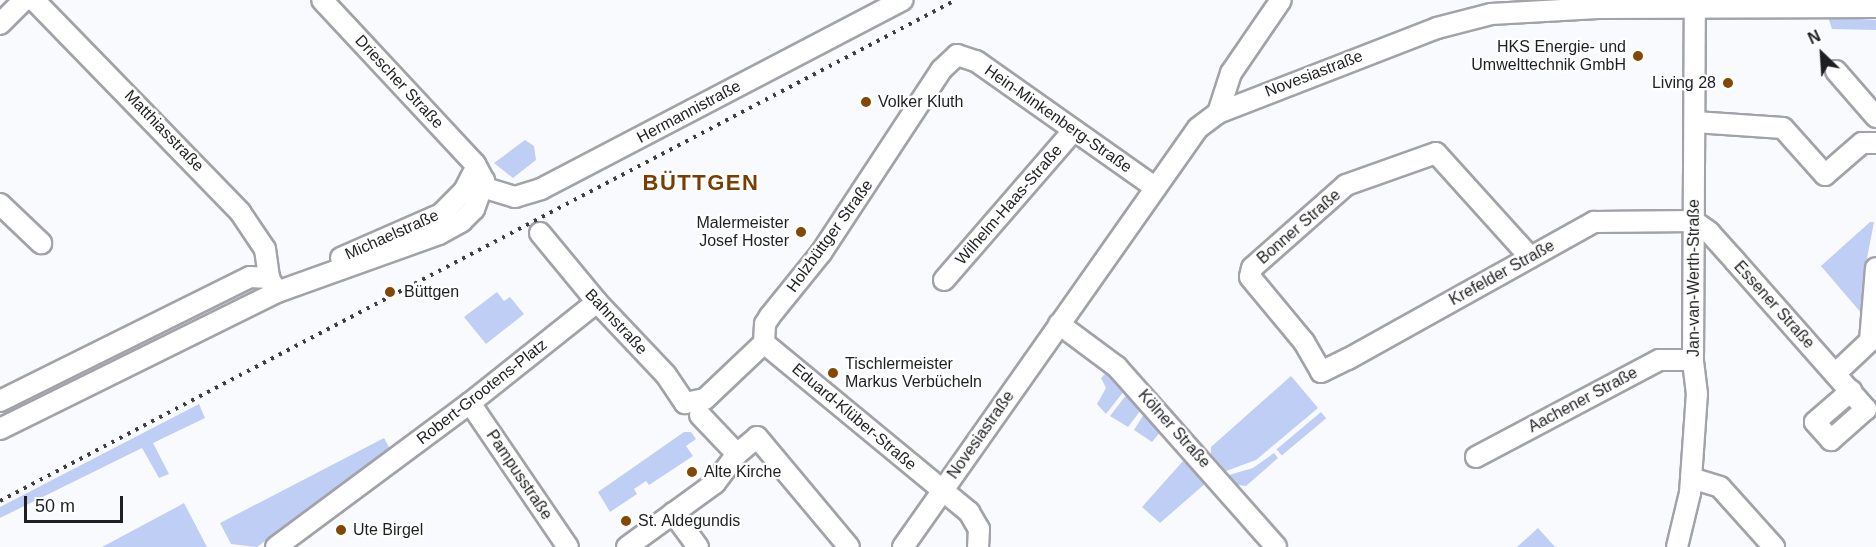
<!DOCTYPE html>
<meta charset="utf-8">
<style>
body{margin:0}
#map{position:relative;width:1876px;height:547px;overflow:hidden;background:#f9fafe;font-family:Helvetica,sans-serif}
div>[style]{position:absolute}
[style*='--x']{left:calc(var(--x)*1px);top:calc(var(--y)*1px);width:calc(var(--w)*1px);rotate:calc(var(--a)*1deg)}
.green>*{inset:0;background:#bfcef4;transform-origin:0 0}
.roads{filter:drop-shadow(2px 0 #a1a3a9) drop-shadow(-2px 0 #a1a3a9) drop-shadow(0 2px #a1a3a9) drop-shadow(0 -2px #a1a3a9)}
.minor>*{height:20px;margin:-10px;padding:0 10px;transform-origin:10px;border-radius:10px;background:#fff}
.rail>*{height:4px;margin-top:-2px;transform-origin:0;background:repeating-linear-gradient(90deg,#3e3f41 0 3px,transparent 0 9px)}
.dots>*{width:16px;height:16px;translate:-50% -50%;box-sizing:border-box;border:3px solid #fff;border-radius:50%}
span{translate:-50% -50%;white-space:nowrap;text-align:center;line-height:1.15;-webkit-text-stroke:4.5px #fff;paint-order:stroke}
.poi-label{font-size:16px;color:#1e1f21}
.right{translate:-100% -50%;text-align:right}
.left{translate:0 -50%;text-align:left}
.street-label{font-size:16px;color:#1e1f21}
.district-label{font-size:22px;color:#773f04;font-weight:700;letter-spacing:1.5px}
.north{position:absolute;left:1792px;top:24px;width:60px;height:60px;-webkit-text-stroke:4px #fff;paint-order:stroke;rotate:335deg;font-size:16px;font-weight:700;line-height:24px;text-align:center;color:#1e1f21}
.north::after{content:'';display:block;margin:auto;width:21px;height:27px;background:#1e1f21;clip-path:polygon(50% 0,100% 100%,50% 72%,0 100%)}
.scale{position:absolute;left:24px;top:496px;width:99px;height:27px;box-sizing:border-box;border:3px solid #1e1f21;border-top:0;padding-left:8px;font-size:18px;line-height:21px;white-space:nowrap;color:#1e1f21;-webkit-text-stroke:4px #fff;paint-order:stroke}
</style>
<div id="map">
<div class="green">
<div style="clip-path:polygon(1828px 17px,1876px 20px,1876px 30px,1832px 29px)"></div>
<div style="clip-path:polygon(525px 140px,534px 146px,536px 160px,513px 178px,494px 163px)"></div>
<div style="clip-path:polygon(1870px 222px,1874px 222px,1864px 274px,1868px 321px,1821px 266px)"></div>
<div style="clip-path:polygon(497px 292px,504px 301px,510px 297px,524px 314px,486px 344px,464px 317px)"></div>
<div style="clip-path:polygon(1107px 372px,1124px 391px,1106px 414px,1097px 404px,1106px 388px,1101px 378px)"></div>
<div style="clip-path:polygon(1291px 376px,1318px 408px,1256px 460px,1226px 471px,1211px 454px,1211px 447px)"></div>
<div style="clip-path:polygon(1127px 394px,1141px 410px,1128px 427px,1110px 416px)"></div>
<div style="clip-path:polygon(199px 404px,205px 418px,153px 443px,169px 474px,159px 478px,142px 448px,0 518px,0 507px)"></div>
<div style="left:1321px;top:412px;width:8px;height:58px;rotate:50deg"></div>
<div style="clip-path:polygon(1144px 414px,1161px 431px,1152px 442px,1134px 430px)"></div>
<div style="clip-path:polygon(684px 432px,691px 432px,696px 439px,686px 446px,693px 456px,649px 485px,646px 481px,634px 489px,637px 494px,610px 512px,598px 492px)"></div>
<div style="clip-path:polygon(384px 438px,390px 449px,257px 547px,231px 544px,220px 523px)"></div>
<div style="clip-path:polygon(1274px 453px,1278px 458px,1246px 486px,1238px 485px,1229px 475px,1253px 468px)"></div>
<div style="clip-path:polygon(1183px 461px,1207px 482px,1160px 523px,1142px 507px)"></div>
<div style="clip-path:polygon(184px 503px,207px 547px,102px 547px,175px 508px)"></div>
<div style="clip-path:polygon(1538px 528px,1555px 547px,1517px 547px)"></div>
</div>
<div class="roads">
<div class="minor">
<div style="--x:34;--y:0;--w:296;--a:45.8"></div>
<div style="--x:240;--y:212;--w:45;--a:56"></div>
<div style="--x:265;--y:249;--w:29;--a:82"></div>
<div style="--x:0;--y:24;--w:34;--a:-45"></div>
<div style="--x:1836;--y:71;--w:61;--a:49"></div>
<div style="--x:1218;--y:113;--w:42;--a:-72"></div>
<div style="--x:1231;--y:73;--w:88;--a:-55.6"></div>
<div style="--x:1695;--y:122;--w:88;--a:3.9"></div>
<div style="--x:1783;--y:128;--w:63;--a:48.2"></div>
<div style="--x:1825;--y:175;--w:49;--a:-40.9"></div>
<div style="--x:1862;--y:143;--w:14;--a:0"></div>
<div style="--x:469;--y:183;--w:48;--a:16.9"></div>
<div style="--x:515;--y:197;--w:27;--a:-17"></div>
<div style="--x:541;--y:189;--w:408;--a:-27.6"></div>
<div style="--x:0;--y:204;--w:57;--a:43.6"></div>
<div style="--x:540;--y:233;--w:89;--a:50.4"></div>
<div style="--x:597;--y:302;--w:100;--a:46.6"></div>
<div style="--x:666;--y:375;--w:34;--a:56"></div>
<div style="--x:685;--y:403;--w:20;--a:-11"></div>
<div style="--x:705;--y:399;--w:81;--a:-43.5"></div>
<div style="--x:1530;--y:257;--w:140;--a:-132.1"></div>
<div style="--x:1436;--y:153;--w:96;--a:160.4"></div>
<div style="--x:1346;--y:185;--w:125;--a:138.6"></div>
<div style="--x:1252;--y:268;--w:9;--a:103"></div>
<div style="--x:1250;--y:277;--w:85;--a:50.3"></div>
<div style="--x:1304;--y:342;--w:34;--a:60"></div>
<div style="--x:1321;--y:372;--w:30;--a:-26"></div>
<div style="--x:1348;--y:359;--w:282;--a:-29.1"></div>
<div style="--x:1594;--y:222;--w:100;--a:-0.6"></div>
<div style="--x:1694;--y:221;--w:19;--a:36"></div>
<div style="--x:1709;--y:232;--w:39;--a:48"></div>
<div style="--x:1735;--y:261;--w:198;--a:48.5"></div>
<div style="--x:1866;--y:409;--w:47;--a:138.5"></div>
<div style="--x:1831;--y:440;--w:24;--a:-132"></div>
<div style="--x:1815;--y:422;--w:48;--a:-40.7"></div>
<div style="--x:341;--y:258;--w:109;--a:-23.7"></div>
<div style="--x:441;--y:214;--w:33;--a:-45"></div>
<div style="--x:464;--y:191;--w:20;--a:-63"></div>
<div style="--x:944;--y:280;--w:198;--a:-49.1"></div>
<div style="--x:1059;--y:324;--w:72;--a:36.6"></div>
<div style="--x:1117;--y:367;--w:240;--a:48.5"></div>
<div style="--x:764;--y:343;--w:19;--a:-87"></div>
<div style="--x:765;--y:324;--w:9;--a:-58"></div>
<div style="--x:770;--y:316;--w:81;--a:-51"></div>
<div style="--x:821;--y:253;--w:219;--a:-56.7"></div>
<div style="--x:941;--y:70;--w:22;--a:-43"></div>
<div style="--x:957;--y:55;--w:20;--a:18"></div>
<div style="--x:976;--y:61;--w:220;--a:35.2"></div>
<div style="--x:764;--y:343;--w:266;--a:39.5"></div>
<div style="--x:969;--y:512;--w:20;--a:60"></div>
<div style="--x:979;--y:529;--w:18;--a:93"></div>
<div style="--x:1835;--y:374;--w:48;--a:-43.3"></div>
<div style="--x:1870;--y:341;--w:73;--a:-85.3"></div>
<div style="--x:0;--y:401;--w:279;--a:-26.4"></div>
<div style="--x:250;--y:277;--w:19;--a:3"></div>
<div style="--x:269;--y:278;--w:10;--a:61"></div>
<div style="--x:470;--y:403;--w:174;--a:55.8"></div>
<div style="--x:700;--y:415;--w:54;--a:46.5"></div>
<div style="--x:0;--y:429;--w:309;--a:-26.3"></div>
<div style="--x:277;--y:292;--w:172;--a:-19.7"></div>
<div style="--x:439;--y:234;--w:26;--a:-29"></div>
<div style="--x:462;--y:221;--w:17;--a:-45"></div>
<div style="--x:474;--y:209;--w:30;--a:-70"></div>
<div style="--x:484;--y:181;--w:19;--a:-118"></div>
<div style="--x:475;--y:164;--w:224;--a:-133"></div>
<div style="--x:1476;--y:457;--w:207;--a:-27.9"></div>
<div style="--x:1659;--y:360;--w:34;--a:0"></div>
<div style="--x:1691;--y:478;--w:30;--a:17"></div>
<div style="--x:1720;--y:487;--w:81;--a:48"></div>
<div style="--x:673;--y:513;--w:42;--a:53.7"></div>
<div style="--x:276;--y:547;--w:242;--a:-36.6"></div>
<div style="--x:470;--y:403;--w:162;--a:-38.5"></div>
<div style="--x:627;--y:547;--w:109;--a:-36"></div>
<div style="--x:715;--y:483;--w:36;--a:-53"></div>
<div style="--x:737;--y:454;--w:26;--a:-40"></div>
<div style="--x:757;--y:437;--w:143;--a:50.1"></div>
<div style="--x:903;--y:547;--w:512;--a:-54.85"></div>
<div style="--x:1198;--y:128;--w:25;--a:-37"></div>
<div style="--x:1218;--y:113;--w:235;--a:-21.2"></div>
<div style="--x:1437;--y:28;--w:56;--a:-14.5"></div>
<div style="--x:1491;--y:14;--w:107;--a:-3.2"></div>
<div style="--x:1598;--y:8;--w:278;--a:-0.2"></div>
<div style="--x:1677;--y:547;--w:56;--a:-76.5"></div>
<div style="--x:1690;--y:493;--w:99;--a:-86"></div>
<div style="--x:1697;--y:394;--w:34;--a:-97"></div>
<div style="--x:1693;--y:360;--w:353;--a:-89.7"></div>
</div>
</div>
<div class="rail">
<div style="--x:0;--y:501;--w:1079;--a:-27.66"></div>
</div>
<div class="dots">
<div style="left:1638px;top:56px;background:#844704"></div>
<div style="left:1728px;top:83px;background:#844704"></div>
<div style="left:866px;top:102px;background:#844704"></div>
<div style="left:801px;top:232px;background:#844704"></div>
<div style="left:390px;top:292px;background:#844704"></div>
<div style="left:833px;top:373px;background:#844704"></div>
<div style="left:692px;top:472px;background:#844704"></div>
<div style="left:626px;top:521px;background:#844704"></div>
<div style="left:341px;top:530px;background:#844704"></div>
</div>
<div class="poi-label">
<span class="right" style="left:1626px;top:56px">HKS Energie- und<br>Umwelttechnik GmbH</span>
<span class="right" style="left:1716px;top:83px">Living 28</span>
<span class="left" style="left:878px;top:102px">Volker Kluth</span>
<span class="right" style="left:789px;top:232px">Malermeister<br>Josef Hoster</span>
<span class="left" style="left:404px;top:292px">Büttgen</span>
<span class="left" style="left:845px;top:373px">Tischlermeister<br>Markus Verbücheln</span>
<span class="left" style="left:704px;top:472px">Alte Kirche</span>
<span class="left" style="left:638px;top:521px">St. Aldegundis</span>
<span class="left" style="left:353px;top:530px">Ute Birgel</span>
</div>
<div class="street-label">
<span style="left:1314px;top:74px;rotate:-21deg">Novesiastraße</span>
<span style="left:399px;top:82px;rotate:47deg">Driescher Straße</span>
<span style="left:689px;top:112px;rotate:-28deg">Hermannistraße</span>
<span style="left:1058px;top:119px;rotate:35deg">Hein-Minkenberg-Straße</span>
<span style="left:164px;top:131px;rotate:46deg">Matthiasstraße</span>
<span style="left:1009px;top:205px;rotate:-49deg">Wilhelm-Haas-Straße</span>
<span style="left:1299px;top:227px;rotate:-41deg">Bonner Straße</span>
<span style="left:392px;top:235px;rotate:-24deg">Michaelstraße</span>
<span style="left:830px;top:236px;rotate:-54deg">Holzbüttger Straße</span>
<span style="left:1502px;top:273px;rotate:-29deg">Krefelder Straße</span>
<span style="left:1694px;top:278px;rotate:-90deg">Jan-van-Werth-Straße</span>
<span style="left:1774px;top:305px;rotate:48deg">Essener Straße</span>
<span style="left:616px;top:322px;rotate:47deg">Bahnstraße</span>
<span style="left:482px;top:392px;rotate:-38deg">Robert-Grootens-Platz</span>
<span style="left:1583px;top:400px;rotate:-28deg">Aachener Straße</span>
<span style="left:854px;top:417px;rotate:40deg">Eduard-Klüber-Straße</span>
<span style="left:1174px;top:429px;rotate:48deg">Kölner Straße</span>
<span style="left:981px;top:435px;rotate:-55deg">Novesiastraße</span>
<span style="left:519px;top:475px;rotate:56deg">Pampusstraße</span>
</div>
<div class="district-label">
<span style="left:701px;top:183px">BÜTTGEN</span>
</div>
<div class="north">N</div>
<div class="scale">50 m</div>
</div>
